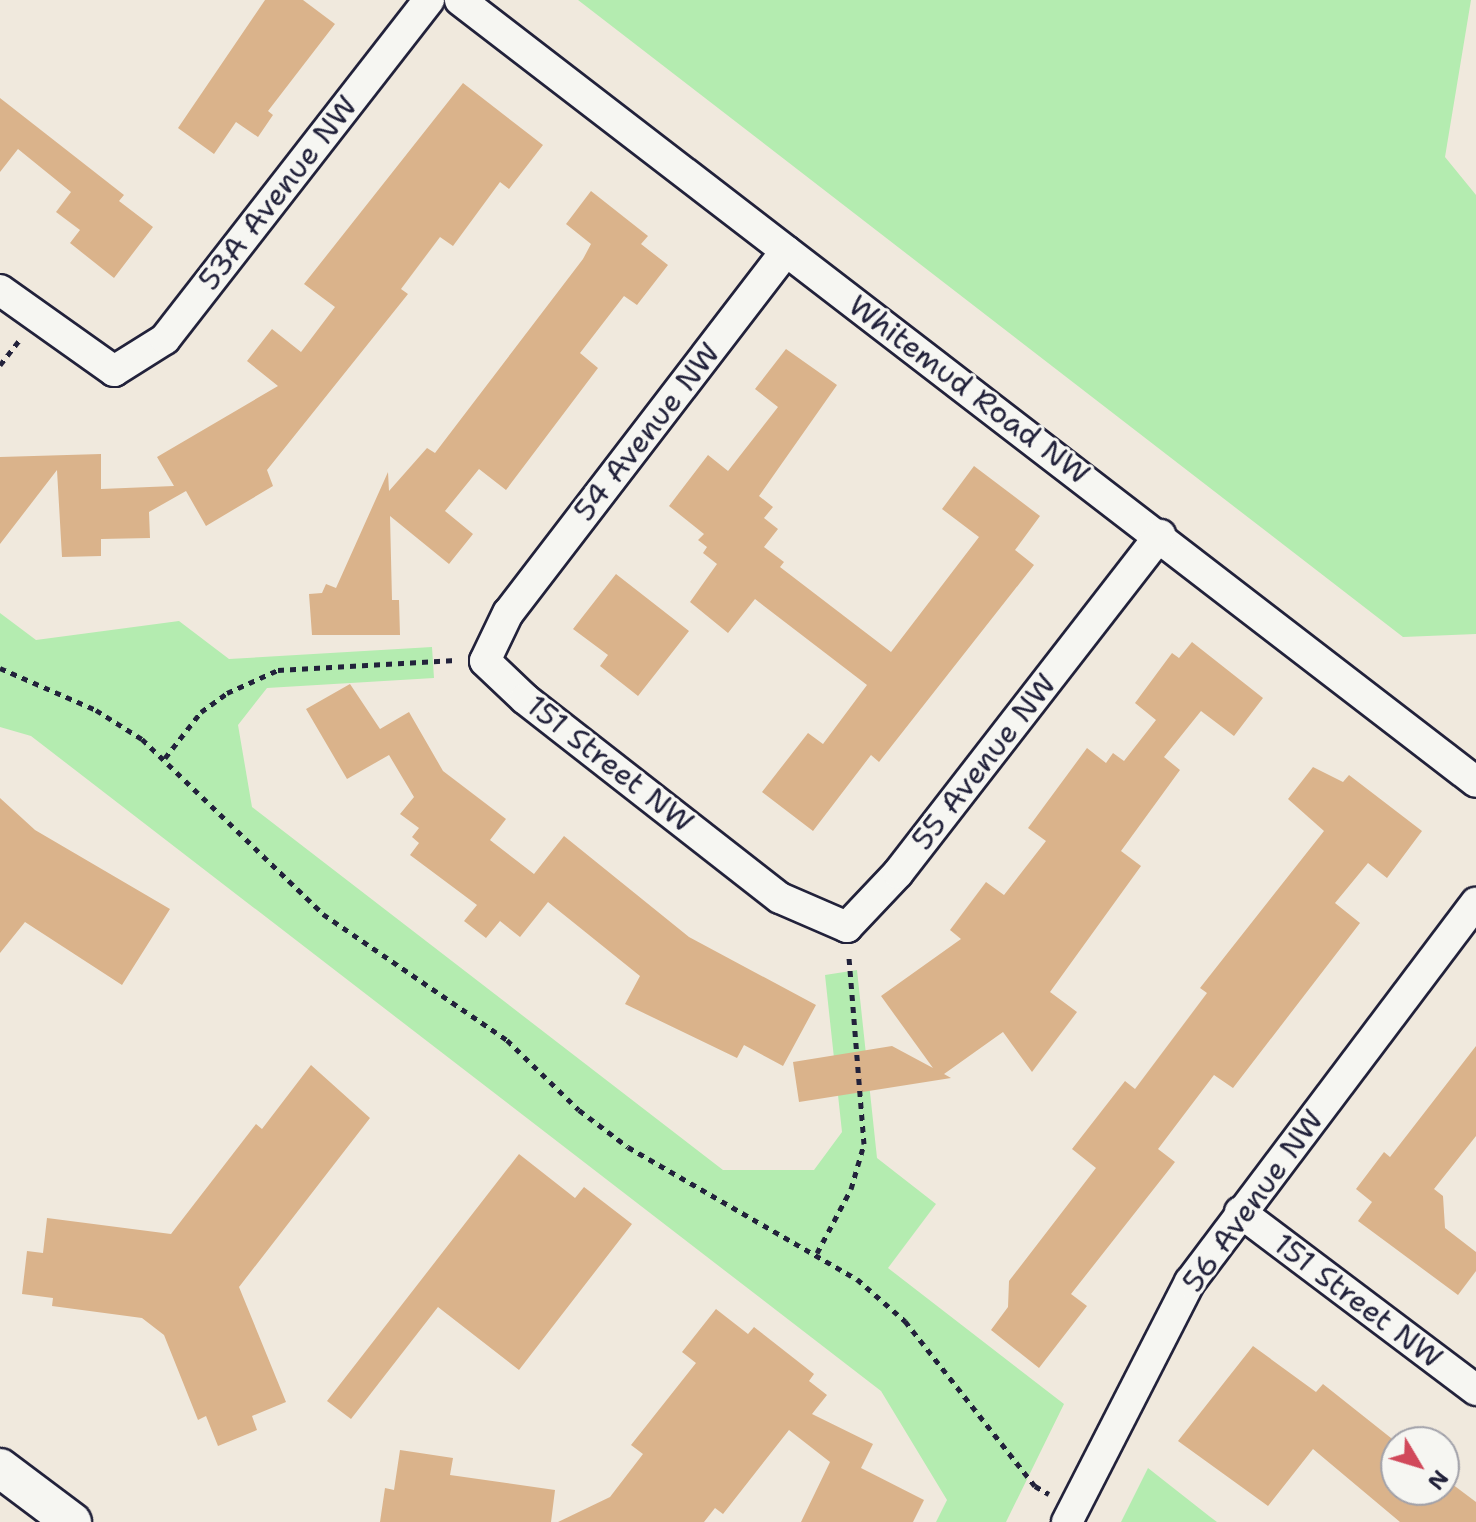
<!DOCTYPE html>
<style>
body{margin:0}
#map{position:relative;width:1476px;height:1522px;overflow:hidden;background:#f0e9dd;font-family:"Shantell Sans",sans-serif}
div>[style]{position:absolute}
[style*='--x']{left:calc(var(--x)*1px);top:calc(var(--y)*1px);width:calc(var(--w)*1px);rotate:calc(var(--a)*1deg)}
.green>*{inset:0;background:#b4ecb0}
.building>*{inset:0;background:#dab38b}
.path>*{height:5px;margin-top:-2.5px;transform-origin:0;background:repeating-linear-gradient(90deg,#22223b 0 6px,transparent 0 12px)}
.roads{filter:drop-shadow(2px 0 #22223b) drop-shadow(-2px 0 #22223b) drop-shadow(0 2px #22223b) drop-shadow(0 -2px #22223b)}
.minor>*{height:30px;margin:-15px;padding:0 15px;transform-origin:15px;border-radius:15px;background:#f6f6f2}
.tertiary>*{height:38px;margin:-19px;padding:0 19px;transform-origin:19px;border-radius:19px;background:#f6f6f2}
span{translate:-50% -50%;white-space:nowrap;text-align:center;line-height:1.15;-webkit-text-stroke:6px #f6f6f2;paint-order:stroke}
.street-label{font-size:30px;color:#22223b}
.north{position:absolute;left:1380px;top:1426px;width:80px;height:80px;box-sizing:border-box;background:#f6f6f2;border:2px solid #a1a1a9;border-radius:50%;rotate:128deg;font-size:22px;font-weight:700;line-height:32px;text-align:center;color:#22223b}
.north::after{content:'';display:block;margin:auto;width:28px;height:36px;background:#d1495b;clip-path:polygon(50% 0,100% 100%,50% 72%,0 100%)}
</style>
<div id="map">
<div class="green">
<div style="clip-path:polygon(578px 0,1471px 0,1445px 157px,1476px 195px,1476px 634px,1403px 637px)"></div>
<div style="clip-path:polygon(0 613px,36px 640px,179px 621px,229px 659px,432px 647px,434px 678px,267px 688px,238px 725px,252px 807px,723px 1170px,814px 1170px,842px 1132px,825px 975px,857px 970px,877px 1158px,936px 1204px,888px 1268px,1064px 1404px,1006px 1522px,936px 1522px,947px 1500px,881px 1391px,31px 736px,0 727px)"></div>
<div style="clip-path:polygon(1148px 1468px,1209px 1516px,1217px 1522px,1121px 1522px)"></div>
</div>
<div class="building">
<div style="clip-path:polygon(265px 0,303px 0,335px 24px,268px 111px,273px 115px,258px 137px,236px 122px,214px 154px,178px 128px)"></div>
<div style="clip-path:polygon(463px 83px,543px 145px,509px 189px,500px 182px,453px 246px,440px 237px,401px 289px,408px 294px,267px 470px,273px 486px,206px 526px,186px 491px,149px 512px,150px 538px,101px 539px,101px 556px,62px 557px,57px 470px,0 544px,0 457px,101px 454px,101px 489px,174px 486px,157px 457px,278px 386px,247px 361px,272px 329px,301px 352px,335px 307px,304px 284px)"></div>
<div style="clip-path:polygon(0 98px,124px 195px,119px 201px,153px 227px,114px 278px,70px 243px,80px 230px,56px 212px,71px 192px,18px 149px,0 172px)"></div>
<div style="clip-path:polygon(591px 191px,648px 236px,641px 244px,668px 265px,637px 305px,624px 296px,580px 353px,598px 368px,506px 490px,479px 469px,445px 511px,473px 534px,449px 564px,390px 516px,392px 600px,399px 600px,400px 635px,312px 635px,309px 594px,322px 593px,326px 584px,336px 588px,388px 472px,389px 491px,427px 448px,435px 453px,583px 259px,591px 244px,566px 224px)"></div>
<div style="clip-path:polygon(786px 349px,837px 385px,759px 496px,773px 507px,764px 518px,778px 529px,764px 547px,784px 562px,780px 567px,891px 652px,979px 537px,942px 509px,974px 466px,1040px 516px,1015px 550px,1034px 565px,879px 762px,871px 755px,813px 831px,762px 792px,808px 733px,823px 744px,867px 685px,755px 599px,728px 633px,690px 602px,717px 564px,703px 553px,707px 547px,698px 540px,704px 534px,669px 506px,708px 455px,728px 471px,778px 407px,755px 389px)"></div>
<div style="clip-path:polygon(616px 574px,689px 631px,638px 696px,600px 666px,608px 655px,573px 629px)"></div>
<div style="clip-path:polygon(1192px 642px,1263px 698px,1234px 736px,1201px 711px,1164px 757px,1180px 770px,1121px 851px,1141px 866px,1050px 992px,1077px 1012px,1032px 1072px,1003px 1032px,944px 1074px,951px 1078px,799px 1102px,793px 1062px,892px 1046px,933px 1068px,881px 996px,961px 939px,950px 930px,986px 882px,1004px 895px,1046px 841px,1028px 828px,1087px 748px,1106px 763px,1113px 753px,1124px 761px,1156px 720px,1135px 703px,1172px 653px,1179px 658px)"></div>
<div style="clip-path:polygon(350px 684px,380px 729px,409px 712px,443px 771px,506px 819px,490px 840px,534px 874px,564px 836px,689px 937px,816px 1005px,783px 1066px,744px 1045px,737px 1058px,625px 1004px,640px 976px,548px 902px,520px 937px,500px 921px,486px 938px,464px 921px,477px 905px,410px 855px,419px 843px,412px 837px,419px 828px,400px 814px,414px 797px,389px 755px,347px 779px,306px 709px)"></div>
<div style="clip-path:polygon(1313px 767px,1343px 782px,1349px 775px,1422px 831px,1387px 878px,1368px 863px,1335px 903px,1360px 923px,1233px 1088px,1214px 1075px,1158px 1149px,1175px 1162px,1071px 1294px,1087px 1306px,1039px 1368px,991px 1330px,1008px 1307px,1009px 1281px,1096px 1168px,1072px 1149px,1125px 1081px,1135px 1089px,1207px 993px,1200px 988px,1324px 831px,1288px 799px)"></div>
<div style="clip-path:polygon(0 798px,35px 830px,170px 909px,122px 985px,25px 922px,0 953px)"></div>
<div style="clip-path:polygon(1476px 1046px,1476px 1136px,1434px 1189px,1443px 1196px,1445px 1228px,1476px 1252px,1476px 1271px,1458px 1295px,1358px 1221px,1372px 1202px,1356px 1189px,1384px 1152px,1390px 1157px)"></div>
<div style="clip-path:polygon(311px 1065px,370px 1118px,239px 1287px,286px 1402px,252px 1416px,257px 1430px,218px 1446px,206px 1416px,198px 1420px,164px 1335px,142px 1318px,52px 1306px,53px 1298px,22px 1294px,27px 1251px,43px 1253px,47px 1218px,171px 1234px,256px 1124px,262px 1129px)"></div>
<div style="clip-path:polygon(519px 1154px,575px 1198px,584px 1187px,632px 1224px,519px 1370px,438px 1307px,351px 1419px,327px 1401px)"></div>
<div style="clip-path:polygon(716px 1309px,748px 1334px,754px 1327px,814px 1374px,809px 1381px,827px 1395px,812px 1414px,873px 1444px,861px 1468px,924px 1500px,913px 1522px,801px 1522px,830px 1462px,789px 1430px,723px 1514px,715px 1508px,704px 1522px,558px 1522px,610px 1497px,643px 1454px,631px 1445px,696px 1363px,682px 1352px)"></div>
<div style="clip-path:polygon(1253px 1346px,1316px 1392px,1323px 1384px,1396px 1442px,1396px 1490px,1444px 1490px,1444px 1478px,1476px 1502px,1476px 1522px,1400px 1522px,1313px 1449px,1268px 1506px,1178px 1441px)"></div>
<div style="clip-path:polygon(400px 1450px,453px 1458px,450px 1475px,555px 1490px,551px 1522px,380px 1522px,385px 1488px,394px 1490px)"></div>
</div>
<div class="path">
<div style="--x:0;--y:365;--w:31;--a:-52"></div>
<div style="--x:0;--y:668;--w:105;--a:23.6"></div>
<div style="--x:96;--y:710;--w:54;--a:32.2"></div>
<div style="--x:142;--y:739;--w:252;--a:44"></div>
<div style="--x:323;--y:914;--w:223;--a:34.4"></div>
<div style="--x:507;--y:1040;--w:100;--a:44.2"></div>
<div style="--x:579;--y:1110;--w:61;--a:37.1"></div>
<div style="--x:628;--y:1147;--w:264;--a:30"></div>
<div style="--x:857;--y:1279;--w:64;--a:41.2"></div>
<div style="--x:905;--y:1321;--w:210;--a:51.8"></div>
<div style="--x:1035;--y:1486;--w:16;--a:30"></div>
<div style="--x:165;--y:758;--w:58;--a:-52"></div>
<div style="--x:201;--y:712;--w:32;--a:-36"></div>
<div style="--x:227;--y:693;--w:56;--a:-24.3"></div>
<div style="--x:278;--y:670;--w:178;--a:-3.2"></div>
<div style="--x:817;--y:1253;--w:72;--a:-62"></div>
<div style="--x:851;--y:1189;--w:47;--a:-73.9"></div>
<div style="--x:864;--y:1144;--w:188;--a:-94.6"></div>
</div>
<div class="roads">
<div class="minor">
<div style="--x:460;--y:0;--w:1282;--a:37.58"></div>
<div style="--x:786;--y:251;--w:456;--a:127.5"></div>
<div style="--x:508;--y:613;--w:53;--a:115.6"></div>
<div style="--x:485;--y:661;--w:55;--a:43.5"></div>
<div style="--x:525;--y:699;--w:323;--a:38"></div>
<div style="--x:780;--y:898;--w:73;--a:23.4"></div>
<div style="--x:847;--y:927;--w:74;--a:-46.6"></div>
<div style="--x:898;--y:873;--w:428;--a:-52.2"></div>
<div style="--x:0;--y:290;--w:140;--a:35.4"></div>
<div style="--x:114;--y:371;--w:60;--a:-32.1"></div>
<div style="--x:165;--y:339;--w:430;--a:-52.1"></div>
<div style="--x:1240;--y:1212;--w:296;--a:37"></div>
<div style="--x:1067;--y:1522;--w:270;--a:-62.9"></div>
<div style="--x:1190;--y:1282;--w:475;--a:-53"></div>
</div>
<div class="tertiary">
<div style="--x:0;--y:1468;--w:90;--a:36.9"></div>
</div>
</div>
<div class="street-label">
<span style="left:278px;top:193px;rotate:-52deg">53A Avenue NW</span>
<span style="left:969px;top:390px;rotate:37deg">Whitemud Road NW</span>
<span style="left:647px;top:432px;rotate:-52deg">54 Avenue NW</span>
<span style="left:984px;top:762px;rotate:-52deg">55 Avenue NW</span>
<span style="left:610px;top:764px;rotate:38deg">151 Street NW</span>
<span style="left:1253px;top:1201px;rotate:-54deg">56 Avenue NW</span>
<span style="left:1358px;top:1301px;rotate:37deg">151 Street NW</span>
</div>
<div class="north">N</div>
</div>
